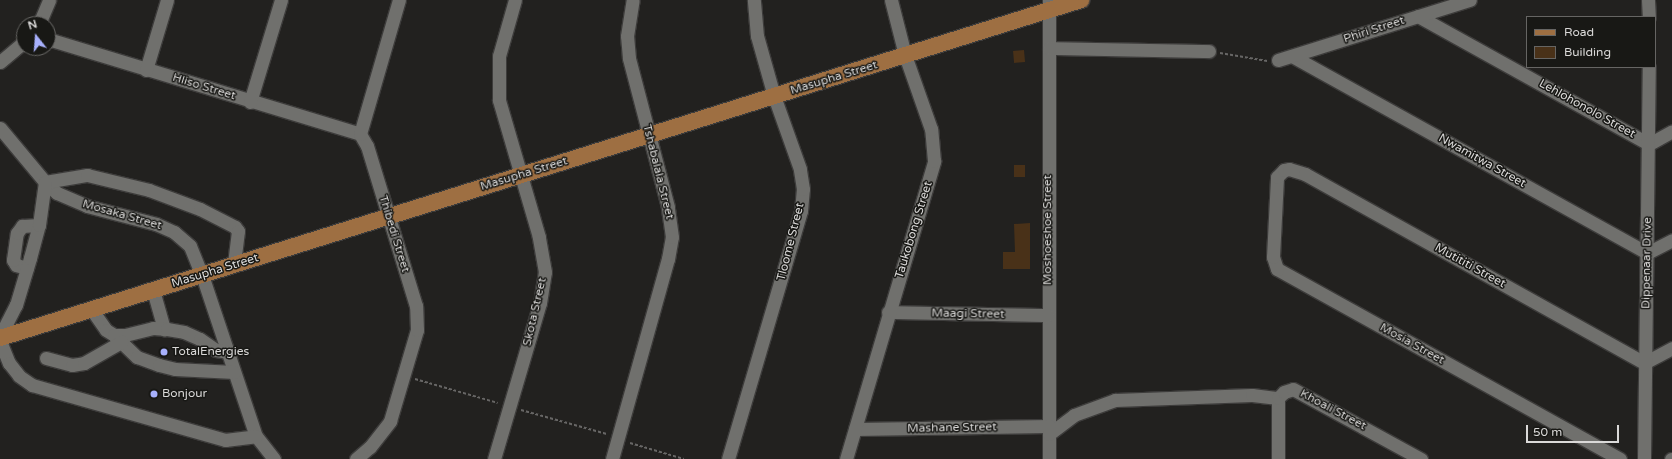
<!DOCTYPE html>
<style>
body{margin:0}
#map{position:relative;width:1672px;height:459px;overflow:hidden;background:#22211f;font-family:"Varela Round",sans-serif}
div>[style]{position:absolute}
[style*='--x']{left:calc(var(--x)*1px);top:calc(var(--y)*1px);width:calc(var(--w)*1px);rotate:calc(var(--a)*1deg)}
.building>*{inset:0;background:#493118;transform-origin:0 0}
.path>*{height:2px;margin-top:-1px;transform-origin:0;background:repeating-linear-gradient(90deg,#676665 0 3px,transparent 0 5px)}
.roads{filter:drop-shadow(1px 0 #3d3c3b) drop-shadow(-1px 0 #3d3c3b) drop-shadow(0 1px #3d3c3b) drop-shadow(0 -1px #3d3c3b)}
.minor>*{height:13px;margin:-6.5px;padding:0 6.5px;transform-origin:6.5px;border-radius:6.5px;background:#70706d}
.major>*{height:16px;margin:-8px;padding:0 8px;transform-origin:8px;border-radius:8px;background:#9e6f42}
.dots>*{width:11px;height:11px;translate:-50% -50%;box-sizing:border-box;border:2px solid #181815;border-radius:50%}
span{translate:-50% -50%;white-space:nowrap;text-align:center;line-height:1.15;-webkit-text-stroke:3px #181815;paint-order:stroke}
.street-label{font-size:12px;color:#dad9d8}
.poi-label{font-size:12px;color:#dad9d8}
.left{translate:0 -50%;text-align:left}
.legend{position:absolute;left:1526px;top:16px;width:130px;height:52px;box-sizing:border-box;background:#181815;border:1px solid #666563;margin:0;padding:5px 7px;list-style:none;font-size:12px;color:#dad9d8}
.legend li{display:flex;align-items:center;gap:8px;height:20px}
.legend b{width:20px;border:1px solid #666563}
.north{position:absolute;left:16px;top:16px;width:40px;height:40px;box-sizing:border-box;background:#181815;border:1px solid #666563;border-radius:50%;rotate:343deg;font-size:11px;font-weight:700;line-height:16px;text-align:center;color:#dad9d8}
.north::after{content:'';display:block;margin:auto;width:14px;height:18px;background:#a7b0fc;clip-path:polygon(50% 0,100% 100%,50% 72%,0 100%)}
.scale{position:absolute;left:1526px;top:425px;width:93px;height:18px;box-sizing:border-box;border:2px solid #dad9d8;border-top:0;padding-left:5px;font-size:12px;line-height:14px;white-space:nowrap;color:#dad9d8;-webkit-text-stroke:3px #181815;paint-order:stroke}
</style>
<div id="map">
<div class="building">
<div style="left:1024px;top:50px;width:12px;height:11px;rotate:85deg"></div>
<div style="left:1014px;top:165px;width:11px;height:12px"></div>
<div style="clip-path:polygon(1030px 223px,1030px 269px,1003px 269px,1003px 252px,1015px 252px,1014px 224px)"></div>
</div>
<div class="path">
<div style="--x:1220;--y:53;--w:48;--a:9.7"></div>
<div style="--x:415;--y:379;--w:86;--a:16.1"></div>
<div style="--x:521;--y:410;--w:89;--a:15.6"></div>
<div style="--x:630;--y:443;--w:56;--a:16.5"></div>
</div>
<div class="roads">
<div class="minor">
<div style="--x:1049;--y:0;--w:459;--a:90"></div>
<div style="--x:1648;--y:0;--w:17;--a:87"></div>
<div style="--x:1418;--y:16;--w:264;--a:29"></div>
<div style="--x:1649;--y:144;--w:26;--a:-29"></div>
<div style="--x:39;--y:24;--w:26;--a:-67"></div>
<div style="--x:48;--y:39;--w:326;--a:16.9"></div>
<div style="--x:1049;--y:48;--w:160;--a:1.1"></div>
<div style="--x:1292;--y:56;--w:406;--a:29"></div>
<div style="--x:1647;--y:253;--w:28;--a:-27"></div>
<div style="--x:1278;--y:60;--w:201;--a:-17.4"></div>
<div style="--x:0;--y:62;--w:31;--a:-40"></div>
<div style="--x:146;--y:70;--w:73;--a:-73.3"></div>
<div style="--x:250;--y:102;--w:107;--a:-73.1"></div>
<div style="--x:0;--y:128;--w:70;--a:50.2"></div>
<div style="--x:45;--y:182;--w:16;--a:43"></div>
<div style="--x:57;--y:193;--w:33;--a:23"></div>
<div style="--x:87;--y:206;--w:71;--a:14.6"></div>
<div style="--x:156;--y:224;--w:20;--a:24"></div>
<div style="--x:174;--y:232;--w:21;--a:41"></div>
<div style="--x:190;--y:246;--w:31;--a:68"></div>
<div style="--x:202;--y:275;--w:170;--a:71.5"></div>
<div style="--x:256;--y:436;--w:29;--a:52"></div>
<div style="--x:45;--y:182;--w:43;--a:-9.5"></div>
<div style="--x:87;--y:175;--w:64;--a:13.6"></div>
<div style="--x:149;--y:190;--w:54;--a:20.4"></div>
<div style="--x:200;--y:209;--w:39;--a:27"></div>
<div style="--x:235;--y:227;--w:5;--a:53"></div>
<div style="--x:238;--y:231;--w:34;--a:97"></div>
<div style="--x:27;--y:268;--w:11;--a:-165"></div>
<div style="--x:16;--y:265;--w:6;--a:-121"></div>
<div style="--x:13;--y:260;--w:27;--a:-82"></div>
<div style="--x:17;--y:233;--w:9;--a:-54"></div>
<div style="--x:22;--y:226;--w:17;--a:-3"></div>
<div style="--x:153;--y:290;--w:41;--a:74.2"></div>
<div style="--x:92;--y:310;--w:24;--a:55"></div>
<div style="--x:106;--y:330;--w:9;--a:32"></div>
<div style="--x:114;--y:335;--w:11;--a:0"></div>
<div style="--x:125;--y:335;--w:29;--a:-14"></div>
<div style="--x:153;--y:328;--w:14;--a:4"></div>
<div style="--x:167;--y:329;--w:17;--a:10"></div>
<div style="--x:184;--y:332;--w:17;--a:24"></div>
<div style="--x:200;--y:339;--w:19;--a:35"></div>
<div style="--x:216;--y:350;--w:11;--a:10"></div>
<div style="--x:888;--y:312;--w:160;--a:1.1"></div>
<div style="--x:114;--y:335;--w:32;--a:44"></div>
<div style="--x:137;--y:357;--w:23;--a:20"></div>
<div style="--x:159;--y:365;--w:16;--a:14"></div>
<div style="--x:175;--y:369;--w:59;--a:2.9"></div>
<div style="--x:0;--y:336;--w:35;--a:-63"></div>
<div style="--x:16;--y:305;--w:49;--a:-73.4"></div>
<div style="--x:30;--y:258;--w:34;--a:-75"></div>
<div style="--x:39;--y:225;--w:43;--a:-82.1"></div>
<div style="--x:0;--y:341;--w:24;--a:68"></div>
<div style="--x:9;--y:363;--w:16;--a:52"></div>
<div style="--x:19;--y:376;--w:16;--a:35"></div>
<div style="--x:32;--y:385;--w:201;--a:15.9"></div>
<div style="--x:225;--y:440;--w:31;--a:-7"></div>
<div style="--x:46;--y:358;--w:27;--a:15"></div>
<div style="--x:72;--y:365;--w:12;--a:-9"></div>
<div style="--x:84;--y:363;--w:43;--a:-29.6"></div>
<div style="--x:855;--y:429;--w:194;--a:-0.9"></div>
<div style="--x:1049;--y:434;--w:31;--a:-37"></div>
<div style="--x:1074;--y:415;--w:44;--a:-20.1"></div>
<div style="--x:1115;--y:400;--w:137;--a:-2.1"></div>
<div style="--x:1252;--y:395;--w:26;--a:7"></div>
<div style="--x:356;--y:459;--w:18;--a:-41"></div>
<div style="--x:370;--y:447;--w:33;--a:-52"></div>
<div style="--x:390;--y:421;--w:95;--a:-73.5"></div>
<div style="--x:417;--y:330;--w:24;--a:-92"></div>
<div style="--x:416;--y:306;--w:167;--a:-107"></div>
<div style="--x:367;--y:146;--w:14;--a:-120"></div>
<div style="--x:360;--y:134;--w:140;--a:-73.8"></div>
<div style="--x:494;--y:459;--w:163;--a:-73.6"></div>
<div style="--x:540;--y:303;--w:31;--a:-81"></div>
<div style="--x:545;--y:272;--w:36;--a:-100"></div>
<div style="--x:539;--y:237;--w:143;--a:-106.3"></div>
<div style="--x:499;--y:100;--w:44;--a:-90"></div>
<div style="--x:499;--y:56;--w:58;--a:-74.1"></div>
<div style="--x:612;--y:459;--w:208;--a:-74.4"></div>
<div style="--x:668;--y:259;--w:22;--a:-80"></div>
<div style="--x:672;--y:237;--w:30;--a:-98"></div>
<div style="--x:668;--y:207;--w:154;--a:-104.7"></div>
<div style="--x:629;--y:58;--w:22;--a:-95"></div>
<div style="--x:627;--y:36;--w:36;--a:-81"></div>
<div style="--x:728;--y:459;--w:259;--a:-73.6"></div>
<div style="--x:801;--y:211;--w:22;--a:-85"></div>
<div style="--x:803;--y:189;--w:20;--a:-99"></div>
<div style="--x:800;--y:169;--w:77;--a:-109.6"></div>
<div style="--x:774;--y:96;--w:62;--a:-105.8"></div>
<div style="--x:757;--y:36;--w:36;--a:-95"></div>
<div style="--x:846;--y:459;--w:311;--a:-73.5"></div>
<div style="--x:934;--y:161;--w:32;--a:-95"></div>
<div style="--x:931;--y:129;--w:78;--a:-109.4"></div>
<div style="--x:905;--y:55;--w:57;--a:-104.3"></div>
<div style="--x:1278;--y:459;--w:61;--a:-90"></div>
<div style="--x:1278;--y:398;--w:8;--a:-45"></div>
<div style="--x:1284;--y:392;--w:9;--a:-18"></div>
<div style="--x:1293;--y:389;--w:146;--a:28.7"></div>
<div style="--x:1620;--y:459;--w:392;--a:-151"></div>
<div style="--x:1277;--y:269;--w:13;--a:-108"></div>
<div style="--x:1273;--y:257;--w:80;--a:-87.1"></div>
<div style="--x:1277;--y:177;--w:10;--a:-45"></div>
<div style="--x:1284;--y:170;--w:5;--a:-11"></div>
<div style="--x:1289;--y:169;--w:17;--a:17"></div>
<div style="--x:1305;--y:174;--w:388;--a:29.1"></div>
<div style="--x:1644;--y:363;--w:32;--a:-28"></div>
<div style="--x:1644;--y:459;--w:392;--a:-89.3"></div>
<div style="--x:1671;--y:459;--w:1;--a:0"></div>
</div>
<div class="major">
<div style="--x:0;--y:338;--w:1133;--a:-17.36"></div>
</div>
</div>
<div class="dots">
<div style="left:164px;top:352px;background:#a7b0fc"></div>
<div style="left:154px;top:394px;background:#a7b0fc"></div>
</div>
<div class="street-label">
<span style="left:1374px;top:30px;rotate:-18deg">Phiri Street</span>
<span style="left:834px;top:78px;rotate:-17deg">Masupha Street</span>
<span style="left:204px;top:87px;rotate:17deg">Hliso Street</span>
<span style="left:1587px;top:109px;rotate:29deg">Lehlohonolo Street</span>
<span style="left:1482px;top:161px;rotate:29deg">Nwamitwa Street</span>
<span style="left:658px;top:172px;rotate:76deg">Tshabalala Street</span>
<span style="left:524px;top:174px;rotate:-17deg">Masupha Street</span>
<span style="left:122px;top:215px;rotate:16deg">Mosaka Street</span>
<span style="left:914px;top:230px;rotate:-73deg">Taukobong Street</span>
<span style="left:1048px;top:230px;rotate:-90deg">Moshoeshoe Street</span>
<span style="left:394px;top:234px;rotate:73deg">Thibedi Street</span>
<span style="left:791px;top:242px;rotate:-76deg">Tloome Street</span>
<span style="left:1647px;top:263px;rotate:-89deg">Dippenaar Drive</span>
<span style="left:1470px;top:266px;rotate:29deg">Mutititi Street</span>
<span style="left:215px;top:271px;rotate:-17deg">Masupha Street</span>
<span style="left:535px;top:312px;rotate:-77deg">Skota Street</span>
<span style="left:968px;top:314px;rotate:1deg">Maagi Street</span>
<span style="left:1412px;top:344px;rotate:29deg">Mosia Street</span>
<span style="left:1333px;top:410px;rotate:28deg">Khoali Street</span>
<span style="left:952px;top:428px;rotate:-1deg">Mashane Street</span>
</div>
<div class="poi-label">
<span class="left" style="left:172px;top:352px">TotalEnergies</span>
<span class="left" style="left:162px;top:394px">Bonjour</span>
</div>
<ul class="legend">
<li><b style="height:5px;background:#9e6f42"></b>Road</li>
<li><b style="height:11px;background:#493118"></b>Building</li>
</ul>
<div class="north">N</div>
<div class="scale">50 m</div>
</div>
